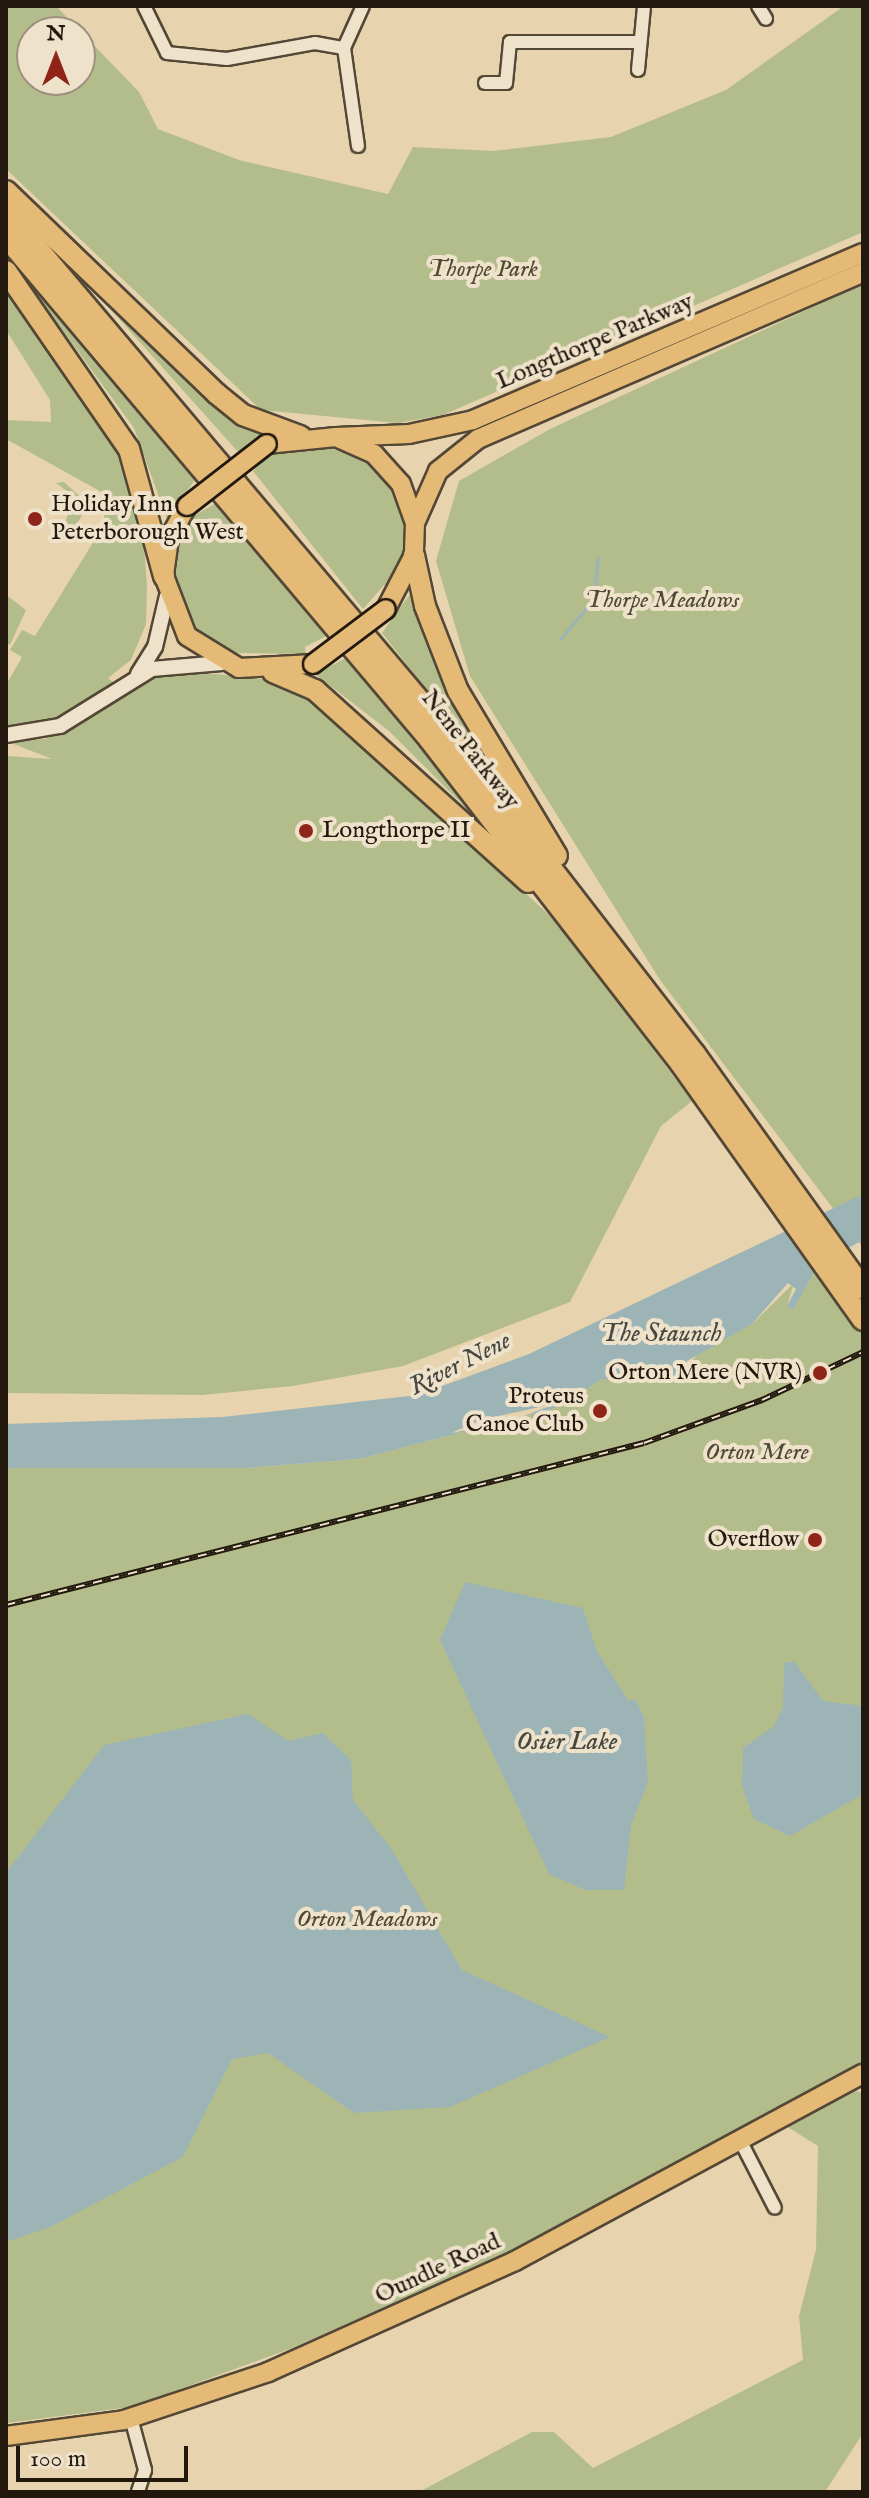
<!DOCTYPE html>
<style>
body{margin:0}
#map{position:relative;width:869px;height:2498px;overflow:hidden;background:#e7d3ad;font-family:"IM FELL English",serif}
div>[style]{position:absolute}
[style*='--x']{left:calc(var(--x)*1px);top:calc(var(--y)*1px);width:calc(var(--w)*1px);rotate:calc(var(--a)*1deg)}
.green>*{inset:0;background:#b3bd8c}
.water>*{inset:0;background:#9db4b7}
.pier>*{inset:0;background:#e7d3ad}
.stream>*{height:3px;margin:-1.5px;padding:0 1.5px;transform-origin:1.5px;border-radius:1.5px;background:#9db4b7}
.roads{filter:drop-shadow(2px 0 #534736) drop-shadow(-2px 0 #534736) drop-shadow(0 2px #534736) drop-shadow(0 -2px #534736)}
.minor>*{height:12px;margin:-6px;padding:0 6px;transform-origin:6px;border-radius:6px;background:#efe2ca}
.tertiary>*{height:14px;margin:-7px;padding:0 7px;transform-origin:7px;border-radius:7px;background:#efe2ca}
.primary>*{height:18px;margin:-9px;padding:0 9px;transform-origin:9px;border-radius:9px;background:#e4ba76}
.trunk>*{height:20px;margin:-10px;padding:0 10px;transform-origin:10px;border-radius:10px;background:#e4ba76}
.rail>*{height:6px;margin-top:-3px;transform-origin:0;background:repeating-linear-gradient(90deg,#efe2ca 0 9px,#22180e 0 18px);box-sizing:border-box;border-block:2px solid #22180e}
.bridges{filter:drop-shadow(2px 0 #22180e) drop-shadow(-2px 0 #22180e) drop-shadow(0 2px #22180e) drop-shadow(0 -2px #22180e)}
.primary-bridge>*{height:18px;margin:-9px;padding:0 9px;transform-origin:9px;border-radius:9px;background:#e4ba76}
.dots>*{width:22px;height:22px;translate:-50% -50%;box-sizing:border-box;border:4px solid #efe2ca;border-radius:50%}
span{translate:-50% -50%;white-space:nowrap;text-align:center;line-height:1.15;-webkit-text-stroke:8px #efe2ca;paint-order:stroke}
.park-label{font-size:24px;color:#4e4a34;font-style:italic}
.street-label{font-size:24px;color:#22180e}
.poi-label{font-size:24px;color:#22180e}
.left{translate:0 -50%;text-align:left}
.right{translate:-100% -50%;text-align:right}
.water-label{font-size:26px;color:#474741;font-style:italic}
.frame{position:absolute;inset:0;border:8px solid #22180e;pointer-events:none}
.north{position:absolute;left:16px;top:16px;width:80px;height:80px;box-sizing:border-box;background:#efe2ca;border:2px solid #9d917f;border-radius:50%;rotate:0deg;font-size:22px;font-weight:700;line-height:32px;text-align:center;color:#22180e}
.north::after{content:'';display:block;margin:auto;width:28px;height:36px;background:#8f2418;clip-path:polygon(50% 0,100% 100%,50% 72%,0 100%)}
.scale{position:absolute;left:16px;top:2446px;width:172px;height:36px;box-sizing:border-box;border:4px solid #22180e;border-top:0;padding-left:10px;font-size:24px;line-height:28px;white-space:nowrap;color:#22180e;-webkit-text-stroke:6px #efe2ca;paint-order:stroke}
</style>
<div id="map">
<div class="green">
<div style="clip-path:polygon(evenodd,6px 6px,56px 6px,139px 92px,158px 129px,239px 160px,388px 194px,413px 147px,493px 151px,611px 137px,726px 90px,844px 6px,863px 6px,863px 232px,443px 415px,398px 423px,261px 410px,6px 169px,6px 6px,32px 32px,80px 32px,80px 80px,32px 80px,32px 32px)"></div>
<div style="clip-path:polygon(6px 242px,200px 473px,167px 519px,134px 428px,6px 253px)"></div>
<div style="clip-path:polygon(54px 246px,272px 430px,239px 453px)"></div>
<div style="clip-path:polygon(863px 284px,863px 1248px,660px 980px,470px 676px,436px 561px,459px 481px,550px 429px)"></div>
<div style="clip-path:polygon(6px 289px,115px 440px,142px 517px,147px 586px,146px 624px,131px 660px,108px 678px,114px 683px,72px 712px,27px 726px,6px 726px,6px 685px,22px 657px,10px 650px,22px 630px,35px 636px,104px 525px,105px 494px,6px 439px,6px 420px,51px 422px,50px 400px,6px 330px)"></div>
<div style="clip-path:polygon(327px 447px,379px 466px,400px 489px,410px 521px,408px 549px,390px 589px,384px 585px,363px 609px,253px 471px,276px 448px)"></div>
<div style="clip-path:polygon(64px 482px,88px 504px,75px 528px,63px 527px,75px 497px,56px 483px)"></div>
<div style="clip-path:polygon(223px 499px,334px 632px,305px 647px,306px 654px,232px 653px,199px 638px,185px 618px,174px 570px,177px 539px,188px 519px)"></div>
<div style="clip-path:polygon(415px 587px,514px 801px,382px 633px)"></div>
<div style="clip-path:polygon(6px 595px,26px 610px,10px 645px,6px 643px)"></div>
<div style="clip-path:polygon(352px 655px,526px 868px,389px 731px,315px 674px)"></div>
<div style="clip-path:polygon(178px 670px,273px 680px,312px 695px,563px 928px,692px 1101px,661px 1126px,570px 1302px,403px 1366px,293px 1386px,202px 1395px,6px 1393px,6px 756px,52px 759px,6px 741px,46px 739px,152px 673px)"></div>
<div style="clip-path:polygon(814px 1270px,863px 1334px,863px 2062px,507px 2253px,292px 2348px,131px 2407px,6px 2423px,6px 1468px,246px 1468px,359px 1459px,558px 1407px,602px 1379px,675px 1380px,703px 1348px,752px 1324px,794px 1283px,787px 1306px)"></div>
<div style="clip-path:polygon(856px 2091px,863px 2093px,863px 2433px,825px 2492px,419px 2492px,532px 2432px,554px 2432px,593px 2468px,803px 2360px,799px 2316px,816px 2250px,818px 2146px,786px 2126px)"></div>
</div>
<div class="water">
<div style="clip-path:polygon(863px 1194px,863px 1240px,818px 1265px,793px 1310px,787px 1306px,796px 1289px,788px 1283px,752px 1324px,687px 1361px,676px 1382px,602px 1379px,559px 1407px,359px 1459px,246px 1468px,6px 1468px,6px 1424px,222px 1417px,418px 1395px,529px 1354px)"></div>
<div style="clip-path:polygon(465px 1582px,583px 1608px,597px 1651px,628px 1700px,636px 1700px,644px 1717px,648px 1782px,631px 1826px,624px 1890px,585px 1890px,549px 1874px,440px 1640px)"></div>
<div style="clip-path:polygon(794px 1661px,823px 1701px,863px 1706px,863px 1794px,790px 1836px,754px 1819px,742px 1786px,743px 1748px,774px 1726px,783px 1707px,784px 1663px)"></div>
<div style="clip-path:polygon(248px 1714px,288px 1741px,323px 1733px,351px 1760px,353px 1800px,391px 1848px,462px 1970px,610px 2037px,450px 2107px,354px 2113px,268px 2053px,232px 2059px,183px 2157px,50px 2227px,6px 2242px,6px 1873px,104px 1745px)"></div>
</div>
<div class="pier">
<div style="clip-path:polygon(558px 1403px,508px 1422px,451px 1433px,481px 1420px)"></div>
</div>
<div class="stream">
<div style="--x:594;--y:594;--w:36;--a:-84"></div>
<div style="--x:560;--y:639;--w:43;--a:-49.7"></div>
</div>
<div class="roads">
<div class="minor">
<div style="--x:144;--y:6;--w:52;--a:63.9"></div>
<div style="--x:167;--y:53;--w:60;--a:5.7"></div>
<div style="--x:227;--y:59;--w:89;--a:-10.3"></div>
<div style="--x:315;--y:43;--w:29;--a:10"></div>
<div style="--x:344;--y:48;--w:46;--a:-65.7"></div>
<div style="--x:758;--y:6;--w:15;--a:58"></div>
<div style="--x:344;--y:48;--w:99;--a:81.9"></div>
<div style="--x:638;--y:70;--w:64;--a:-84.6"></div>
<div style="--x:485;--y:83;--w:21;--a:0"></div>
<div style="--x:506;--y:83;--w:41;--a:-84.4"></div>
<div style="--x:510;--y:42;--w:129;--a:0"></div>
<div style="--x:740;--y:2140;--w:76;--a:62.8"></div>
<div style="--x:131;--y:2418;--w:54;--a:74.9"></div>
<div style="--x:145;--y:2470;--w:23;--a:108"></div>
</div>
<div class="tertiary">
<div style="--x:138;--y:674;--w:32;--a:-58"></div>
<div style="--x:155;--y:647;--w:52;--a:-76.8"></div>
<div style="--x:6;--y:735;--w:55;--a:-9.5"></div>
<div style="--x:60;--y:726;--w:108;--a:-31.8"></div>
<div style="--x:152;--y:669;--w:70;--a:-4.9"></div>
</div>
<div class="primary">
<div style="--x:336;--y:437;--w:73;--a:-2.4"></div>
<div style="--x:409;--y:434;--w:66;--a:-12.3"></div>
<div style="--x:473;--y:420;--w:424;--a:-23.2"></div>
<div style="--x:267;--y:444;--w:69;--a:-5.8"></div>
<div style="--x:336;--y:437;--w:42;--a:24.1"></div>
<div style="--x:374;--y:454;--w:40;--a:48"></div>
<div style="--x:401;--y:484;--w:41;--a:70.3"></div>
<div style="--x:415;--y:523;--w:32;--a:92"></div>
<div style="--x:414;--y:555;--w:61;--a:117.4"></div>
<div style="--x:187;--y:506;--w:38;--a:119"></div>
<div style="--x:169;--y:539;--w:37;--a:98"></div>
<div style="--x:164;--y:576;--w:64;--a:69"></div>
<div style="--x:187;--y:636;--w:61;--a:31.6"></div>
<div style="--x:239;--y:668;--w:74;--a:-3.1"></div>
<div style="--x:415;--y:523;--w:57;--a:-66.1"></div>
<div style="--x:438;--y:471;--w:51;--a:-38.7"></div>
<div style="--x:478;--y:439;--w:420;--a:-23.4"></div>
<div style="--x:6;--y:2436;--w:119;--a:-7.7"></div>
<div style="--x:124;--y:2420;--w:152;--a:-18.4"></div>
<div style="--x:268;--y:2372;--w:271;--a:-24.2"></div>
<div style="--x:515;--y:2261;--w:395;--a:-28.3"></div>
</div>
<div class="trunk">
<div style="--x:6;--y:191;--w:293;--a:43.9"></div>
<div style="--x:217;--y:394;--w:33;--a:39"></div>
<div style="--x:243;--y:415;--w:61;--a:20.2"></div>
<div style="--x:6;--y:211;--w:677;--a:49.79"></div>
<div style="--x:443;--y:728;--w:412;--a:52.3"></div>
<div style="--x:695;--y:1054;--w:289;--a:54.4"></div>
<div style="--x:6;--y:237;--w:656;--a:49.88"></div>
<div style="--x:429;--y:739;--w:411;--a:52.2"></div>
<div style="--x:681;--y:1064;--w:314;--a:54.6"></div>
<div style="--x:6;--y:271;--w:216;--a:55.4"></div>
<div style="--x:129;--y:449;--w:132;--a:74.6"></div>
<div style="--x:414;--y:555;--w:52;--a:77.8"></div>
<div style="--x:425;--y:606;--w:91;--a:68.8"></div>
<div style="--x:458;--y:691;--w:192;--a:59"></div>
<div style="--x:273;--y:672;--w:46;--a:23.2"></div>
<div style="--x:315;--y:690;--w:287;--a:42"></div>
</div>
</div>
<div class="rail">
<div style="--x:6;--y:1605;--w:658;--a:-14.25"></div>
<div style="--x:644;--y:1443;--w:126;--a:-20"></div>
<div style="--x:762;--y:1400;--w:112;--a:-25.4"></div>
</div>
<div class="bridges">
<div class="primary-bridge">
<div style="--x:187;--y:506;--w:101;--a:-37.8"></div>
<div style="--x:313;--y:664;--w:91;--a:-37"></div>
</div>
</div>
<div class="dots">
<div style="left:35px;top:519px;background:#8f2418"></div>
<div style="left:306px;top:831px;background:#8f2418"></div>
<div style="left:820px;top:1373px;background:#8f2418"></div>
<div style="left:600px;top:1411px;background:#8f2418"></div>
<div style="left:815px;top:1540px;background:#8f2418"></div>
</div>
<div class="park-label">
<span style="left:483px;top:270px">Thorpe Park</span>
<span style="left:662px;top:601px">Thorpe Meadows</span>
<span style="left:757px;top:1453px">Orton Mere</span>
<span style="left:367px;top:1920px">Orton Meadows</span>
</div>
<div class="street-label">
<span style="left:595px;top:342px;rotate:-23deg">Longthorpe Parkway</span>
<span style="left:470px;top:750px;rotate:52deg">Nene Parkway</span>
<span style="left:438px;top:2269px;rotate:-25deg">Oundle Road</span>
</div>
<div class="poi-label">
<span class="left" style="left:51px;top:519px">Holiday Inn<br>Peterborough West</span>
<span class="left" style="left:322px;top:831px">Longthorpe II</span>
<span class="right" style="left:802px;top:1373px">Orton Mere (NVR)</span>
<span class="right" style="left:584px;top:1411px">Proteus<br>Canoe Club</span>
<span class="right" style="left:799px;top:1540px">Overflow</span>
</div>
<div class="water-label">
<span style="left:661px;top:1334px">The Staunch</span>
<span style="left:460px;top:1364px;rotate:-27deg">River Nene</span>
<span style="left:567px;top:1742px">Osier Lake</span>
</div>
<div class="frame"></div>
<div class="north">N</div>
<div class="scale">100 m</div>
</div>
